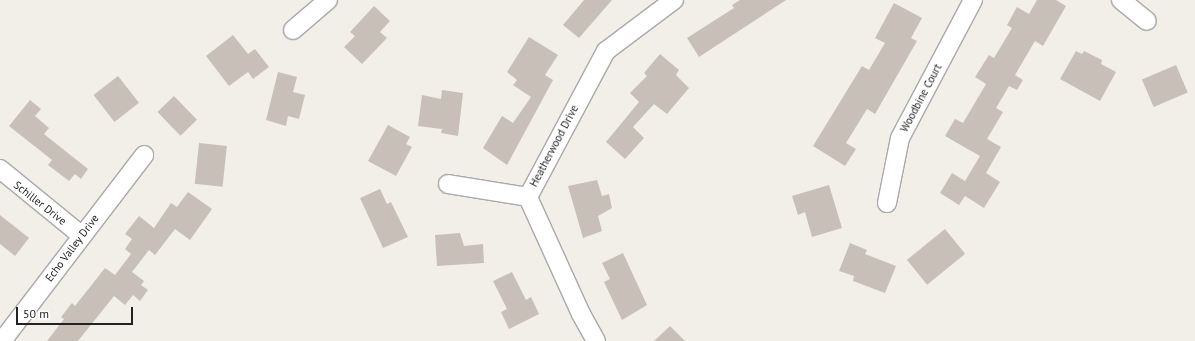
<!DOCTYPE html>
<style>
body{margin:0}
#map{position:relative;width:1195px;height:341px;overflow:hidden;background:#f2efe9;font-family:"PT Sans",sans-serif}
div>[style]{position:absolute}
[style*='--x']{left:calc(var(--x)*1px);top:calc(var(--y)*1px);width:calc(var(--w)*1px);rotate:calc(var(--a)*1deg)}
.building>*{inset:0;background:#c7bfb8;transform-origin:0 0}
.roads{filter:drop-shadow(1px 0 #a9a9a9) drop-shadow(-1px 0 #a9a9a9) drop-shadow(0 1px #a9a9a9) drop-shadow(0 -1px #a9a9a9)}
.minor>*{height:18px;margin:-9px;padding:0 9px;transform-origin:9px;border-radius:9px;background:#fff}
span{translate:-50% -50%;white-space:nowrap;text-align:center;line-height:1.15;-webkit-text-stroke:3px #fff;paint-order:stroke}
.street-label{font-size:11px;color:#222}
.scale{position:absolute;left:16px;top:307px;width:117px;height:18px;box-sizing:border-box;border:2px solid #222;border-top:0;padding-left:5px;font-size:12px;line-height:14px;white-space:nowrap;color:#222;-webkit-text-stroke:3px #fff;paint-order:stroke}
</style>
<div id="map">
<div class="building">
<div style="clip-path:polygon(584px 0,612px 0,579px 38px,563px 25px)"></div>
<div style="clip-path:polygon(740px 0,786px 0,699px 57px,687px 38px,734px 8px,732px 5px)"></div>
<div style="clip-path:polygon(1037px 0,1056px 0,1066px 6px,1043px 46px,1035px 41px,1015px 75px,1023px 80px,1017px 90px,1009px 86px,996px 108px,1003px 112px,987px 139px,1001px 147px,986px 173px,1000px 182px,984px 208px,965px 196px,959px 205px,940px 193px,952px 173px,965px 181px,980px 156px,945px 136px,955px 119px,963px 123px,986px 84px,975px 77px,989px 55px,994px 58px,1012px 28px,1007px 25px,1017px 7px,1029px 14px)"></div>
<div style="clip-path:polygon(894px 3px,922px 18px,911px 38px,917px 41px,875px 114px,867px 109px,846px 143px,856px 149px,845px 166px,813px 146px,862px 66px,869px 70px,885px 43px,875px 38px)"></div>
<div style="clip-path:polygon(374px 6px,390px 21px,380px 32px,387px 38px,362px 64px,344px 47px,355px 36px,350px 32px)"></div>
<div style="clip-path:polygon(233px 35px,248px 54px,255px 49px,269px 67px,253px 79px,248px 72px,229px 86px,206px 56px)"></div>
<div style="clip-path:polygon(529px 37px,558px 55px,545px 75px,553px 80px,507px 165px,483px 148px,502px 116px,513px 123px,531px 97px,513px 85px,517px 80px,507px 72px)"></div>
<div style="clip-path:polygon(1076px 51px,1082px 54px,1084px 51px,1102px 60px,1101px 64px,1116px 72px,1100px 101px,1060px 79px)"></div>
<div style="clip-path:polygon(660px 54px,679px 70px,676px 75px,689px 88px,667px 114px,654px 104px,633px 127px,644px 138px,625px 159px,606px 142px,639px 102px,630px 93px,647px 76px,644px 73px)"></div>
<div style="left:1176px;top:65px;width:30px;height:37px;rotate:67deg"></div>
<div style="clip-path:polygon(278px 72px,297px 77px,293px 92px,305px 95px,299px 119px,288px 116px,286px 126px,266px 120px)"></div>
<div style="left:118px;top:76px;width:34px;height:31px;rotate:52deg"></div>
<div style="clip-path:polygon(442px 90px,463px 93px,458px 136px,441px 133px,442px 129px,418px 126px,422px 95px,441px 99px)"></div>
<div style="left:174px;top:96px;width:33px;height:23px;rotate:46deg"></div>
<div style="clip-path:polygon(30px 100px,41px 109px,35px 116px,49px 128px,44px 134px,88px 169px,81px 179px,75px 174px,69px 181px,48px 165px,52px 160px,9px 126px)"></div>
<div style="clip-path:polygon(388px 125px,410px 137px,406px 144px,412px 147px,396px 176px,368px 161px)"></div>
<div style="left:199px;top:143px;width:28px;height:41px;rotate:6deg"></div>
<div style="clip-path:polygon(597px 180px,602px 196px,609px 194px,612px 208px,598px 216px,602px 231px,583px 238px,568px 186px)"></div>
<div style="clip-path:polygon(829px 185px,842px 228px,812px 237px,805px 212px,798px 215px,792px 196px)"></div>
<div style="clip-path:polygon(380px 189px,387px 204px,391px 202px,408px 237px,383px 248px,360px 198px)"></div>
<div style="clip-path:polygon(188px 192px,212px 209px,190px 240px,175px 229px,155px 255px,149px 250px,132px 272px,144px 281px,141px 285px,148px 290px,140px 301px,133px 295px,125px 305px,114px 296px,78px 341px,47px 341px,64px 319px,61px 317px,72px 303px,75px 306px,105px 268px,115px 275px,131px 254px,125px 249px,132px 239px,125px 234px,139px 216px,154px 228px,171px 203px,177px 207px)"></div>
<div style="clip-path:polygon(0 215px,29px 238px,15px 256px,0 244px)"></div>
<div style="left:945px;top:229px;width:32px;height:49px;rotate:51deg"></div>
<div style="clip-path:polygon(460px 233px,464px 246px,483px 244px,484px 263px,437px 266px,435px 235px)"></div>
<div style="clip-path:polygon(850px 243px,867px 250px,865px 254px,896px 266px,885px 293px,853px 281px,854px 276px,839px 271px)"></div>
<div style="clip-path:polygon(623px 253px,647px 305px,622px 320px,604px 282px,610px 279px,602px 263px)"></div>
<div style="clip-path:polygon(512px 272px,526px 300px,531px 297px,539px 314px,509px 329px,501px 312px,507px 309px,493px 281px)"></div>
<div style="clip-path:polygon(670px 326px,685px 341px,654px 341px)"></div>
</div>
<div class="roads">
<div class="minor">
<div style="--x:1121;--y:0;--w:33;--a:39"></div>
<div style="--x:293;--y:30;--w:46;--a:-40.6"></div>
<div style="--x:0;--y:169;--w:104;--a:39.2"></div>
<div style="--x:448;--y:184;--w:81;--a:9.2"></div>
<div style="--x:887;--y:203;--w:66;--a:-78.7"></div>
<div style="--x:900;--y:138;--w:156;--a:-62.1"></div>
<div style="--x:2;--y:341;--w:234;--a:-52.6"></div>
<div style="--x:596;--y:341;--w:31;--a:-119"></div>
<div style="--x:581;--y:314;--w:128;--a:-114.4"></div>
<div style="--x:528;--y:197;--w:166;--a:-61.9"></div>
<div style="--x:606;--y:51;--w:85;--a:-36.9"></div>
</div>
</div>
<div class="street-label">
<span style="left:921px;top:98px;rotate:-62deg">Woodbine Court</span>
<span style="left:554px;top:146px;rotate:-62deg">Heatherwood Drive</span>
<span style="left:40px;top:203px;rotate:38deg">Schiller Drive</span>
<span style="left:72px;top:248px;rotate:-53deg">Echo Valley Drive</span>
</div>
<div class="scale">50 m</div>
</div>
